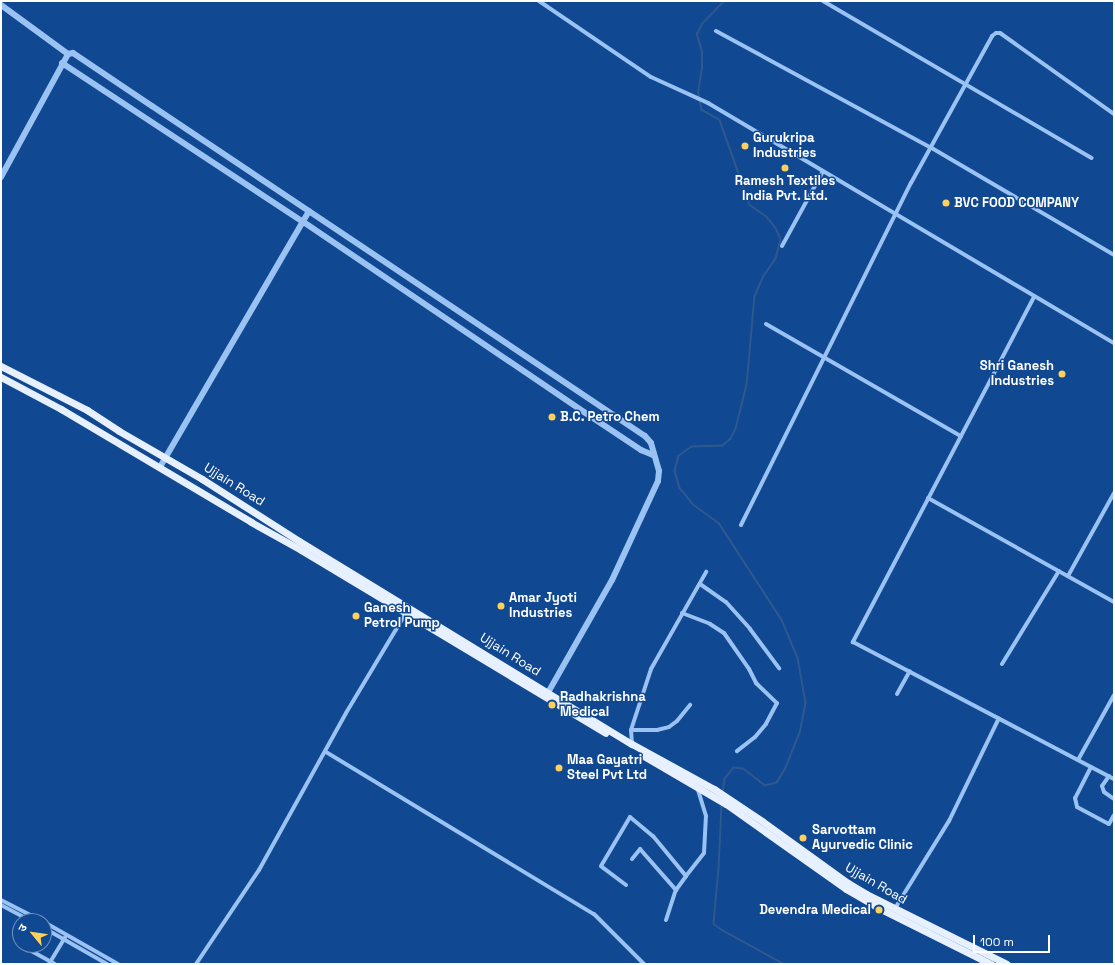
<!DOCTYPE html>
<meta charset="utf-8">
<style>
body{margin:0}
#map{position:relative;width:1115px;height:965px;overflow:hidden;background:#104891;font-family:"Space Grotesk","Noto Sans Devanagari",sans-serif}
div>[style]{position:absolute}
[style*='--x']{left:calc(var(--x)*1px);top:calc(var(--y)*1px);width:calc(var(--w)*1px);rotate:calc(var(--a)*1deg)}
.stream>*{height:1.5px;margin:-0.75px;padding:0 0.75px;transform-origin:0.75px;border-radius:0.75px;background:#2f588e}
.minor>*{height:4px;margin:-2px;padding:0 2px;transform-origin:2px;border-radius:2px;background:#9ac2f3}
.tertiary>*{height:6px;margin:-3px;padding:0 3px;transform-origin:3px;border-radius:3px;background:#9ac2f3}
.primary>*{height:7px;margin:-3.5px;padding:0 3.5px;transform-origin:3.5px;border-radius:3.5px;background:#e6f0ff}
.dots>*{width:11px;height:11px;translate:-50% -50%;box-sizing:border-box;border:2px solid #104891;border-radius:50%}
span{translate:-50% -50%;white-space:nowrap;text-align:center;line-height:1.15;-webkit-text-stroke:3px #104891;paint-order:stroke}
.poi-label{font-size:13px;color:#fff;font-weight:700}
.left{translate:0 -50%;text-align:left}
.right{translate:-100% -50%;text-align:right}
.street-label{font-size:13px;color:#fff}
.frame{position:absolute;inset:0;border:2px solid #fff;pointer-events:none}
.north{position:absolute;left:12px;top:913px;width:40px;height:40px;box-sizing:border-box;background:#104891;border:1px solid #7091bd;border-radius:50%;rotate:299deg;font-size:11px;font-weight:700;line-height:16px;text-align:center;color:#fff}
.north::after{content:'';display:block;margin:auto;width:14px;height:18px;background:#ffd05c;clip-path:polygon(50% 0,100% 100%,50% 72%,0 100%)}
.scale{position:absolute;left:973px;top:935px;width:77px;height:18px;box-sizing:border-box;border:2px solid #fff;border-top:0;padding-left:5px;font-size:12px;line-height:14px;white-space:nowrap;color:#fff;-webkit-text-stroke:3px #104891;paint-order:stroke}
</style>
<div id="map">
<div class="stream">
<div style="--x:699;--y:97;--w:4;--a:-104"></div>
<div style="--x:698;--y:93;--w:24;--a:-81"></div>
<div style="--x:702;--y:69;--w:17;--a:-90"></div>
<div style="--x:702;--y:52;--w:19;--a:-106"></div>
<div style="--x:697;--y:34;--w:11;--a:-63"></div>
<div style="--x:702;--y:24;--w:32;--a:-46"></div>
<div style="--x:700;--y:101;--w:9;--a:77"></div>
<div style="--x:702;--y:110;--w:21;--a:29"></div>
<div style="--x:720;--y:120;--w:90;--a:70.6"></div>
<div style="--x:750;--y:205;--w:21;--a:35"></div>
<div style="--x:767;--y:217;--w:14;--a:51"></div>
<div style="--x:776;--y:228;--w:13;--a:67"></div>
<div style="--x:781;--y:240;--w:20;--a:105"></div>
<div style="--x:776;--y:259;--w:21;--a:125"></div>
<div style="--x:764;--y:276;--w:22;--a:114"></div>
<div style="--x:755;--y:296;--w:89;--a:95.1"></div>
<div style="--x:747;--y:385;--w:45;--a:104"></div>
<div style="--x:736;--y:429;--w:11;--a:117"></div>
<div style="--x:731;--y:439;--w:11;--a:139"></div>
<div style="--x:723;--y:446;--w:31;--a:178"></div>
<div style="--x:692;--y:447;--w:16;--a:145"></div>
<div style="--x:679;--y:456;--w:16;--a:105"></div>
<div style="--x:675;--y:471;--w:18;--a:74"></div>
<div style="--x:680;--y:488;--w:22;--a:51"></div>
<div style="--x:694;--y:505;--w:31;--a:36"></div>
<div style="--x:719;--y:523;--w:116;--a:57"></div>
<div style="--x:782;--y:620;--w:41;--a:67.2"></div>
<div style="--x:798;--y:658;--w:46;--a:79.9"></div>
<div style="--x:806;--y:703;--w:31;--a:101"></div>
<div style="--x:800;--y:733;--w:38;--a:112"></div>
<div style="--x:786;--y:768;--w:17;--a:121"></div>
<div style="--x:777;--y:783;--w:12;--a:166"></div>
<div style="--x:765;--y:786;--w:28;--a:-142"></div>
<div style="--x:743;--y:769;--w:9;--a:-174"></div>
<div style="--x:734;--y:768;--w:14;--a:129"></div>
<div style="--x:725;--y:779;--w:14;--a:98"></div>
<div style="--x:722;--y:805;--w:63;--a:92.7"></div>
<div style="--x:719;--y:868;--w:56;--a:95.1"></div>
<div style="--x:714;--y:924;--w:10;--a:37"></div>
<div style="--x:722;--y:930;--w:71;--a:28.7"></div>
</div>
<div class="minor">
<div style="--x:539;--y:1;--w:135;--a:34.2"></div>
<div style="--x:651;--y:77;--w:63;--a:24.5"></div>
<div style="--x:708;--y:103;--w:472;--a:30.6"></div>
<div style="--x:823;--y:1;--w:311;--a:30.3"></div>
<div style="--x:716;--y:31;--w:243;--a:28.5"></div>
<div style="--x:930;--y:147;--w:213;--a:30.4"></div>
<div style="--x:782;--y:246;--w:85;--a:-61.3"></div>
<div style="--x:1034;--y:297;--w:390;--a:117.7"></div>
<div style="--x:853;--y:642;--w:295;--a:27.7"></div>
<div style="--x:766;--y:324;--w:225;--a:29.9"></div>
<div style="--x:928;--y:498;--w:213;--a:29.2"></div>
<div style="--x:741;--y:525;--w:382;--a:-63.6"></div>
<div style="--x:911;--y:183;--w:168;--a:-61.1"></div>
<div style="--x:992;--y:36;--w:5;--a:-37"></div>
<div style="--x:996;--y:33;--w:4;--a:0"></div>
<div style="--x:1000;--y:33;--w:140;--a:35.4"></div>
<div style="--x:1068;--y:576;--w:95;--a:-61"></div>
<div style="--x:700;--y:584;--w:32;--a:35"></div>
<div style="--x:726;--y:602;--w:36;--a:48"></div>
<div style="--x:750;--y:629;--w:49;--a:53.4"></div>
<div style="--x:682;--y:613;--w:30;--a:21"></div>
<div style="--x:710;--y:624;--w:17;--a:33"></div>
<div style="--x:724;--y:633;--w:44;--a:55.2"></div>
<div style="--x:749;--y:669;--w:16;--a:63"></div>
<div style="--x:756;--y:683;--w:29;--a:44"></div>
<div style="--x:777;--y:703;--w:24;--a:118"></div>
<div style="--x:766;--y:724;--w:17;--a:130"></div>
<div style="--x:755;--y:737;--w:23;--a:142"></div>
<div style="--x:1002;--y:664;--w:109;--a:-58.5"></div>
<div style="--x:897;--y:694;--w:26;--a:-61"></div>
<div style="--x:631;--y:730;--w:26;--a:0"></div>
<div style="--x:657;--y:730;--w:12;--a:-14"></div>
<div style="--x:669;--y:727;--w:10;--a:-37"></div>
<div style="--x:677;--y:721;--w:21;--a:-51"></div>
<div style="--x:632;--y:744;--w:14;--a:-94"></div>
<div style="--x:631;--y:730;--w:64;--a:-71.8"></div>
<div style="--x:651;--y:669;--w:112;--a:-60.4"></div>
<div style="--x:326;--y:752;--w:313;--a:31.2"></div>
<div style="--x:594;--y:914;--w:71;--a:45"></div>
<div style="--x:1078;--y:760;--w:74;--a:-61"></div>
<div style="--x:1091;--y:767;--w:35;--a:117"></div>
<div style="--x:1075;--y:798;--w:9;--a:77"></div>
<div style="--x:1077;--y:807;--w:36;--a:28"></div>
<div style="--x:1109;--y:824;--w:10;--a:-61"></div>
<div style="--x:1109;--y:776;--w:12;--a:125"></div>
<div style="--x:1102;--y:786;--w:6;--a:72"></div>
<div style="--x:1104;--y:792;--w:12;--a:35"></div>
<div style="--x:632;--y:859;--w:13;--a:-51"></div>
<div style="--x:640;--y:849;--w:55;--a:48.7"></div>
<div style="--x:626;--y:885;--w:31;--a:-143"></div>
<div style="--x:601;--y:866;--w:57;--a:-59.4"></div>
<div style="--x:630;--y:817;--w:30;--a:40"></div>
<div style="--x:653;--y:836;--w:52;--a:50.5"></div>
<div style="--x:686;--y:876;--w:29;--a:-52"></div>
<div style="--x:704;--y:853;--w:37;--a:-87"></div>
<div style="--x:706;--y:816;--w:30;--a:-107"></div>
<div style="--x:1;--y:900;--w:46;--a:27.1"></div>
<div style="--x:1;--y:905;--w:34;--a:28"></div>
<div style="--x:894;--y:910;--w:105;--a:-58.3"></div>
<div style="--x:949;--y:821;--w:114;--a:-64.1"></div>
<div style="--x:666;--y:920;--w:32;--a:-72"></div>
<div style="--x:676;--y:890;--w:17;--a:-54"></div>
<div style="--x:44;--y:922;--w:85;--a:29.6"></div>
<div style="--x:44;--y:928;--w:73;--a:29.7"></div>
<div style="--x:26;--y:948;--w:33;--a:29"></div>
<div style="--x:49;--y:964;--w:31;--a:-59"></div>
<div style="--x:196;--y:964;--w:113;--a:-56.2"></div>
<div style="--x:259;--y:870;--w:179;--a:-61"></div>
<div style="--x:346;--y:713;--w:119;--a:-59.1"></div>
</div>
<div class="tertiary">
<div style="--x:1;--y:5;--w:83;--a:36.2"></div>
<div style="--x:68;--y:54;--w:5;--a:-11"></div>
<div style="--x:73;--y:53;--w:95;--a:33.9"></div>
<div style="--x:152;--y:106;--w:593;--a:33.8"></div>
<div style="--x:645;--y:436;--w:9;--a:49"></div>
<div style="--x:651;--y:443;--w:29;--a:74"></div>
<div style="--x:659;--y:471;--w:10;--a:96"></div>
<div style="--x:658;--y:481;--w:109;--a:114.9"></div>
<div style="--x:612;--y:580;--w:133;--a:119.6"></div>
<div style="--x:62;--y:63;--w:287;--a:33.4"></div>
<div style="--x:302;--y:221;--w:341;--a:34.1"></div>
<div style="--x:584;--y:412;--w:69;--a:33.7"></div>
<div style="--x:641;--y:450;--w:13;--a:23"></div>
<div style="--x:1;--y:177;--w:140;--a:-61.4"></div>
<div style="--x:160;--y:467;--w:296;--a:-59.8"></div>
</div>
<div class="primary">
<div style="--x:1;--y:366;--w:97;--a:27.1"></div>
<div style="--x:87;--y:410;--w:38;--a:33"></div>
<div style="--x:119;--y:431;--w:96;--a:30"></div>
<div style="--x:202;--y:479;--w:115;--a:32.6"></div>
<div style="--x:299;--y:541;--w:390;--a:31.4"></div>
<div style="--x:632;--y:744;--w:94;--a:28.8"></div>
<div style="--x:714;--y:789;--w:58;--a:33.7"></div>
<div style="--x:762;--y:821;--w:106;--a:35.8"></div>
<div style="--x:848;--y:883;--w:21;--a:31"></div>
<div style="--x:866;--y:894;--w:157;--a:26.4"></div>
<div style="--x:1;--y:377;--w:68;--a:28.1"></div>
<div style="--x:61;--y:409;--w:221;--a:30.7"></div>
<div style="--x:251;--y:522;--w:57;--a:29.2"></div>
<div style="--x:301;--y:550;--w:355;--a:31"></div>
<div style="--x:642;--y:755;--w:97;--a:30.3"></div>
<div style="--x:726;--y:804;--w:147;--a:35.3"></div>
<div style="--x:846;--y:889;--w:34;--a:30"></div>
<div style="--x:875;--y:906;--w:130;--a:26.6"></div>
</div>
<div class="dots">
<div style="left:745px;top:146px;background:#ffd05c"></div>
<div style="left:785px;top:168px;background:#ffd05c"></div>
<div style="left:946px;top:203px;background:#ffd05c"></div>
<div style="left:1062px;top:374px;background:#ffd05c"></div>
<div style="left:552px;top:417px;background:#ffd05c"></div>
<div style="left:501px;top:606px;background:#ffd05c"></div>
<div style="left:356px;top:616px;background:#ffd05c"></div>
<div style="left:552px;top:705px;background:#ffd05c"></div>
<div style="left:559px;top:768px;background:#ffd05c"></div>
<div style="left:803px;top:838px;background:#ffd05c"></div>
<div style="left:879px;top:910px;background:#ffd05c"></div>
</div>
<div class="poi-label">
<span class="left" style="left:753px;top:146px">Gurukripa<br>Industries</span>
<span style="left:785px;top:189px">Ramesh Textiles<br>India Pvt. Ltd.</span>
<span class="left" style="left:954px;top:203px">BVC FOOD COMPANY</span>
<span class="right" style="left:1054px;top:374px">Shri Ganesh<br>Industries</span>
<span class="left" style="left:560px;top:417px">B.C. Petro Chem</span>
<span class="left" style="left:509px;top:606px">Amar Jyoti<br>Industries</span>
<span class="left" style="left:364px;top:616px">Ganesh<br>Petrol Pump</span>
<span class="left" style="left:560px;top:705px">Radhakrishna<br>Medical</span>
<span class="left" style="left:567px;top:768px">Maa Gayatri<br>Steel Pvt Ltd</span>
<span class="left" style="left:812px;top:838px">Sarvottam<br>Ayurvedic Clinic</span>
<span class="right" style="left:871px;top:910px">Devendra Medical</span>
</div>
<div class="street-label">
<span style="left:234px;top:485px;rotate:32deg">Ujjain Road</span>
<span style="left:510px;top:655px;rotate:32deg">Ujjain Road</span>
<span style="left:876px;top:884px;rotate:30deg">Ujjain Road</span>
</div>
<div class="frame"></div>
<div class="north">उ</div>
<div class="scale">100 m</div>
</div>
